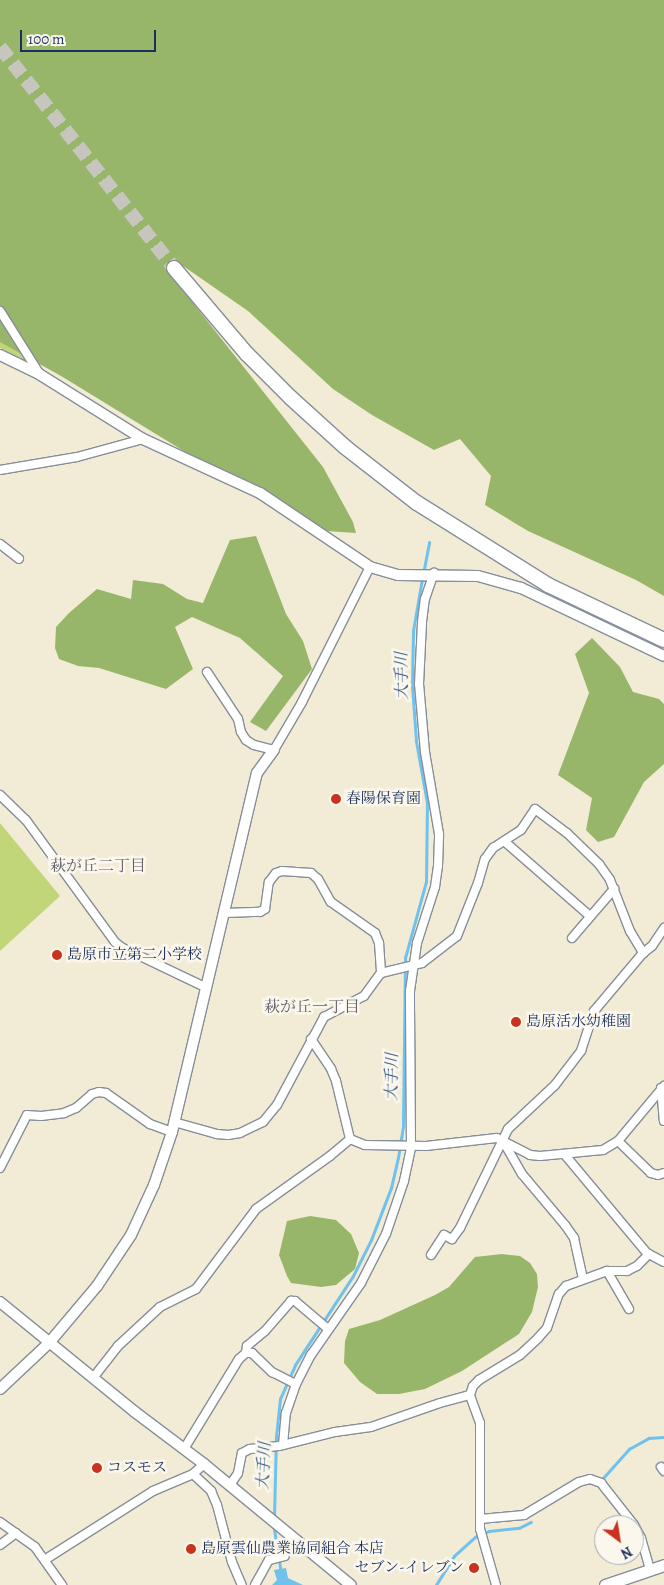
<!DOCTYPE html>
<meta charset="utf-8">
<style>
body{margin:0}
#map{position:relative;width:664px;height:1585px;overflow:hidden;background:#f2ecd6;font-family:Alegreya,"Noto Serif JP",serif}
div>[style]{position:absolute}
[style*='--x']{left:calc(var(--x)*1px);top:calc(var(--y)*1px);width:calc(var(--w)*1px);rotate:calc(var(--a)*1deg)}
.green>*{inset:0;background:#c1d579}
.forest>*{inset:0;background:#98b669}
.water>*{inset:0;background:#70c1ec}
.stream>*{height:2.5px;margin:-1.25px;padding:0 1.25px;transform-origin:1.25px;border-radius:1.25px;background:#70c1ec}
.highway-tunnel>*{height:14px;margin-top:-7px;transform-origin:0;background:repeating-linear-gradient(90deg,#c7c6be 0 14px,transparent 0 21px)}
.roads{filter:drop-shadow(1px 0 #868e9a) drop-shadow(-1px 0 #868e9a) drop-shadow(0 1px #868e9a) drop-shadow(0 -1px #868e9a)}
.street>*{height:8px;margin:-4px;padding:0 4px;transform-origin:4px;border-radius:4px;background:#fff}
.secondary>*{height:10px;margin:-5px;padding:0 5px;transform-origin:5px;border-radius:5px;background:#fff}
.primary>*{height:11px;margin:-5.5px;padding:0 5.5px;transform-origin:5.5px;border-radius:5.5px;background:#fff}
.highway>*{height:14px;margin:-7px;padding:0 7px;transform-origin:7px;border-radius:7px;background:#fff}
.dots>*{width:14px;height:14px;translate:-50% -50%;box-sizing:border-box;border:2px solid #fbf7ec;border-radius:50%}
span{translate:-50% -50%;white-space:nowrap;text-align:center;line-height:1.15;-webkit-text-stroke:5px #fbf7ec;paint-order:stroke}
.poi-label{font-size:15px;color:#1b2f5e}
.left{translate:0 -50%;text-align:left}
.right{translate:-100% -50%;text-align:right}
.water-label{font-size:16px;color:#355b89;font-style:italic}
.neighbourhood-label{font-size:16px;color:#625f6b}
.north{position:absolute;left:594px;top:1515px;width:50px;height:50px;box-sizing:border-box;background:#fbf7ec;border:1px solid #a1a7b3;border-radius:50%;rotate:149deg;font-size:14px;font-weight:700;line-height:20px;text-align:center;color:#1b2f5e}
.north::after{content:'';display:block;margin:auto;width:18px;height:22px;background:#c8321e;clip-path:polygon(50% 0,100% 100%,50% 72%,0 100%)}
.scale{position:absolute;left:20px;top:30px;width:136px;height:22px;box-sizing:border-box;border:2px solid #1b2f5e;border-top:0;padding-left:6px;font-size:15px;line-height:18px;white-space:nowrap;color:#1b2f5e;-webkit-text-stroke:4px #fbf7ec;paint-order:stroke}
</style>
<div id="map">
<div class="green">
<div style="clip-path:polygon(0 320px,26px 361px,0 348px)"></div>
<div style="clip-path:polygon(0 823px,60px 896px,0 951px)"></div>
</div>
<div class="forest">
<div style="clip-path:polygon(0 0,664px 0,664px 596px,636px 580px,528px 531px,485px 505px,491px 476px,460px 439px,434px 450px,372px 415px,333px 389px,248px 311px,173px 259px,170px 274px,323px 467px,353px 522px,356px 533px,326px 531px,187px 453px,61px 376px,0 342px)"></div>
<div style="clip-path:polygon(256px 536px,286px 614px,303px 641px,312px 669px,266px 731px,250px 722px,283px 676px,240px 638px,192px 617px,175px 627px,193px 669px,166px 689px,99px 668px,78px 666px,59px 659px,55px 648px,56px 627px,69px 613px,97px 589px,131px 599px,133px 580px,163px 584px,187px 599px,203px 603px,230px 540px)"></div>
<div style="clip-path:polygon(592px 638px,620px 667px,633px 692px,659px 699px,664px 704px,664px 764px,644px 782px,614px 837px,598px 842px,586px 830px,592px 798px,558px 775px,589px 693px,575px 654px)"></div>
<div style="clip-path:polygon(310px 1216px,336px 1220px,351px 1234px,359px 1253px,355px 1269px,336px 1285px,321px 1287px,291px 1283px,287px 1276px,279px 1255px,287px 1221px)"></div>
<div style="clip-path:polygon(502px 1254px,520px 1256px,530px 1263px,537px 1274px,538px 1287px,532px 1312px,519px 1334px,462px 1371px,425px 1389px,399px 1394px,377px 1394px,360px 1382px,344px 1363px,345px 1341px,349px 1329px,380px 1320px,435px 1295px,449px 1287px,475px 1257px)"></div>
</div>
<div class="water">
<div style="clip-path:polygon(286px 1568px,288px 1578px,303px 1585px,272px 1585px,277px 1580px,274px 1570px)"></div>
</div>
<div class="stream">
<div style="--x:423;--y:574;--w:32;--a:-79"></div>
<div style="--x:603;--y:1478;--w:39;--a:-48"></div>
<div style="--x:629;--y:1449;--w:23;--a:-29"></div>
<div style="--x:649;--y:1438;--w:15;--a:-4"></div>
<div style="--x:274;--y:1518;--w:81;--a:-88.6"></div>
<div style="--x:276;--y:1437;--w:38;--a:-84"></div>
<div style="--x:280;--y:1399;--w:37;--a:-66"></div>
<div style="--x:295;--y:1365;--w:106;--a:-56.9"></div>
<div style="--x:353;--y:1276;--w:40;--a:-63.4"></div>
<div style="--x:371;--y:1240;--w:56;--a:-69"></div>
<div style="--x:391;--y:1188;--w:31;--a:-77"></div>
<div style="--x:398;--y:1158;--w:33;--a:-81"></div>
<div style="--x:403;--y:1125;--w:167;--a:-89.3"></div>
<div style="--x:405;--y:958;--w:79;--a:-74.6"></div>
<div style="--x:426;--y:882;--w:79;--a:-89.3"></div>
<div style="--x:427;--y:803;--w:63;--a:-100.1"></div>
<div style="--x:416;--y:741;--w:56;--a:-94.1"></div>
<div style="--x:412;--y:685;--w:54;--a:-88.9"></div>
<div style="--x:413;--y:631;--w:53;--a:-80.2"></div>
<div style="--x:274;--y:1526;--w:45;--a:81"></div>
<div style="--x:436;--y:1585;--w:34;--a:-58"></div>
<div style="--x:454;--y:1556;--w:28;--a:-42"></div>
<div style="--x:475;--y:1537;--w:15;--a:-23"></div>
<div style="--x:489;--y:1531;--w:30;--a:-6"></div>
<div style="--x:519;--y:1528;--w:13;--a:-27"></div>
</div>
<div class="highway-tunnel">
<div style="--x:0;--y:47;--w:281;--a:51.8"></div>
</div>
<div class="roads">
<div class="street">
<div style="--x:0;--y:311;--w:73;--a:57.8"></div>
<div style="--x:0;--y:470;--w:78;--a:-9.6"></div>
<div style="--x:77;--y:457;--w:68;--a:-15.3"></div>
<div style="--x:0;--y:544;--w:24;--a:38"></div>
<div style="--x:207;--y:672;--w:56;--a:56.6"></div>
<div style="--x:238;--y:719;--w:13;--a:77"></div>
<div style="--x:241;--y:732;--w:9;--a:58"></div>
<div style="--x:246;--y:740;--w:9;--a:32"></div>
<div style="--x:254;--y:745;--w:21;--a:14"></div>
<div style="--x:274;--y:750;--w:56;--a:-59.7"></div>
<div style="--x:302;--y:702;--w:151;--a:-63.3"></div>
<div style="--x:0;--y:795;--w:36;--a:44"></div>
<div style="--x:26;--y:820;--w:151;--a:53.9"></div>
<div style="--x:115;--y:942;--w:8;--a:40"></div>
<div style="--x:121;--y:947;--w:95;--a:25.5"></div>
<div style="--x:504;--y:841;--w:114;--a:41.1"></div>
<div style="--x:225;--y:913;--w:35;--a:-2"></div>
<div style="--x:260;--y:912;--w:6;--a:-31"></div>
<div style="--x:265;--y:909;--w:27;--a:-82"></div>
<div style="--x:269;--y:882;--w:11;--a:-52"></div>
<div style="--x:276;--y:873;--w:6;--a:-18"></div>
<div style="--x:282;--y:871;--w:29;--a:4"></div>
<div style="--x:311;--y:873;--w:9;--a:41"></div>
<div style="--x:318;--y:879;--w:26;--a:61"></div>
<div style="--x:331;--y:902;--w:54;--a:35.2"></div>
<div style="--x:375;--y:933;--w:11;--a:68"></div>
<div style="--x:379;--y:943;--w:30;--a:86"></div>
<div style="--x:572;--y:938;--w:65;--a:-49.4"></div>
<div style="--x:311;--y:1039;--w:36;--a:56"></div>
<div style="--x:331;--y:1069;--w:13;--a:67"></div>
<div style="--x:336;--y:1081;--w:60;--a:76.4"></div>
<div style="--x:350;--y:1139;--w:16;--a:22"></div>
<div style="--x:365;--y:1145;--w:61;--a:0.9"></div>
<div style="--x:426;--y:1146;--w:71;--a:-6.4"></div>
<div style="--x:497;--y:1138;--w:37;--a:27"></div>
<div style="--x:530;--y:1155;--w:10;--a:6"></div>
<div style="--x:540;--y:1156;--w:63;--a:-5.4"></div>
<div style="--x:603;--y:1150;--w:17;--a:-31"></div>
<div style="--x:618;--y:1141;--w:72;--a:-50.1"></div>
<div style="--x:661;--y:1088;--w:33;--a:85"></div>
<div style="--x:174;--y:1122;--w:45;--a:15.6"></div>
<div style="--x:217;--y:1134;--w:11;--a:5"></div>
<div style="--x:228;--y:1135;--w:12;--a:-9"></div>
<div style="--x:240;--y:1133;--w:25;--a:-26"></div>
<div style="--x:263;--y:1122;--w:22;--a:-51"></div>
<div style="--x:277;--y:1105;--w:100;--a:-61.9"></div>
<div style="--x:324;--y:1017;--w:45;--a:-27.7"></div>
<div style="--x:364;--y:996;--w:29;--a:-54"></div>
<div style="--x:381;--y:973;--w:42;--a:-13.7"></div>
<div style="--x:422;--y:963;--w:44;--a:-37.6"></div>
<div style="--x:457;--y:936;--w:57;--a:-68.4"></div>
<div style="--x:478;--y:883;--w:25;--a:-74"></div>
<div style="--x:485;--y:859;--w:14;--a:-54"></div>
<div style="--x:493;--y:848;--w:33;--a:-33"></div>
<div style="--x:521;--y:830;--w:25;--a:-56"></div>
<div style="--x:535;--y:809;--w:40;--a:37"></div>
<div style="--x:567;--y:833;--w:45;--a:44.1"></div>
<div style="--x:599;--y:864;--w:19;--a:55"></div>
<div style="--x:610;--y:880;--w:55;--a:68.6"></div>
<div style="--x:630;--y:931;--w:26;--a:59"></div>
<div style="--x:643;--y:953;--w:11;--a:-38"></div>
<div style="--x:652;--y:946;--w:22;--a:-56"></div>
<div style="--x:503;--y:1141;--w:38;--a:60"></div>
<div style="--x:522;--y:1174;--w:67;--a:49.9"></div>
<div style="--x:565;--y:1225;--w:16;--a:55"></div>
<div style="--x:574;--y:1238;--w:42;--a:77.6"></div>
<div style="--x:618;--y:1141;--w:46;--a:44.1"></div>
<div style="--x:651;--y:1173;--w:7;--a:16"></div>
<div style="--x:658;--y:1175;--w:6;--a:-18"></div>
<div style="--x:565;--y:1155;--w:128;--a:50.1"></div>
<div style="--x:647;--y:1253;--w:19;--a:28"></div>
<div style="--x:0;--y:1168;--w:59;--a:-63"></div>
<div style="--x:27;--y:1115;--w:14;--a:4"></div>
<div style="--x:41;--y:1116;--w:23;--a:-7"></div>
<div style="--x:64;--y:1113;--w:13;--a:-23"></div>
<div style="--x:76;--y:1108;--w:21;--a:-41"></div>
<div style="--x:92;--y:1094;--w:7;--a:-16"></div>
<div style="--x:99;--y:1092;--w:7;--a:8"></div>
<div style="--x:106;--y:1093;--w:54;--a:35.2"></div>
<div style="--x:150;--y:1124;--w:23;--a:20"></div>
<div style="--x:431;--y:1255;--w:24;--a:-57"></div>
<div style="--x:444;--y:1235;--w:9;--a:27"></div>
<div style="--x:452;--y:1239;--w:14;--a:-54"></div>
<div style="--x:460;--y:1228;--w:110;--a:-64.1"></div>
<div style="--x:508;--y:1129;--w:64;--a:-43.1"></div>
<div style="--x:555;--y:1085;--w:43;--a:-52.6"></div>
<div style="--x:581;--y:1051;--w:42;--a:-72"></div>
<div style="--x:594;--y:1011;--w:76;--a:-49.8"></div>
<div style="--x:607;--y:1271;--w:44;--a:59.9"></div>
<div style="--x:246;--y:1353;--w:7;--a:-82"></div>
<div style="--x:247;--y:1346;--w:23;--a:-40"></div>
<div style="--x:265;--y:1331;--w:40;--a:-49"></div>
<div style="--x:291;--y:1301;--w:4;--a:0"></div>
<div style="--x:295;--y:1301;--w:43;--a:40.3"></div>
<div style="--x:93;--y:1378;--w:41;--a:-52"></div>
<div style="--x:118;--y:1346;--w:57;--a:-42.9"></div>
<div style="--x:160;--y:1307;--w:40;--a:-26.6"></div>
<div style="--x:196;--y:1289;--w:100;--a:-53.1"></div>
<div style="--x:256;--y:1209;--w:91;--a:-35.6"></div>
<div style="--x:330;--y:1156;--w:26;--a:-40"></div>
<div style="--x:283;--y:1445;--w:32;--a:-85"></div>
<div style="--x:286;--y:1413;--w:31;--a:-71"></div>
<div style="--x:296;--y:1384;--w:33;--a:-63"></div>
<div style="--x:311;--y:1355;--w:88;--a:-55.2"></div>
<div style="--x:361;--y:1283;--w:55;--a:-63"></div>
<div style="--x:386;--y:1234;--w:56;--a:-71.2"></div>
<div style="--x:404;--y:1181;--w:35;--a:-78"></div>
<div style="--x:411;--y:1147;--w:156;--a:-90.4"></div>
<div style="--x:410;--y:991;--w:49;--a:-81.7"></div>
<div style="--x:417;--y:943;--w:59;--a:-72.2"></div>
<div style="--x:435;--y:887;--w:21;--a:-82"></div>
<div style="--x:438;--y:866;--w:32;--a:-88"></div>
<div style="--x:439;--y:834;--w:83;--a:-99.7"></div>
<div style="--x:425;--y:752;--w:68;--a:-95"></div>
<div style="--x:419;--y:684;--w:62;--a:-87.2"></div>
<div style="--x:422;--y:622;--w:23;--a:-83"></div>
<div style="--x:425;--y:599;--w:28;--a:-71"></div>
<div style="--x:184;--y:1449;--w:105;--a:-58.6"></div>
<div style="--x:239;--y:1359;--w:9;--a:-41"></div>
<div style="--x:246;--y:1353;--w:6;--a:0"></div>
<div style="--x:252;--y:1353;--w:28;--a:44"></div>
<div style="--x:272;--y:1372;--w:27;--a:27"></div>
<div style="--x:661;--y:1467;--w:5;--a:53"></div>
<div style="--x:193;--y:1474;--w:25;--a:43"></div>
<div style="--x:211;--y:1491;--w:15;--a:67"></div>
<div style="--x:217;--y:1505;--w:59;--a:75.3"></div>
<div style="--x:232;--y:1562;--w:25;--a:67"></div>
<div style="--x:230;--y:1485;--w:14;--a:-56"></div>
<div style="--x:238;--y:1473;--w:20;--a:-79"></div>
<div style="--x:242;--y:1453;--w:9;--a:-27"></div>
<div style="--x:250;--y:1449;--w:29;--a:-6"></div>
<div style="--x:279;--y:1446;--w:58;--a:-14"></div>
<div style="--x:335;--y:1432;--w:36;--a:-8"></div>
<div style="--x:371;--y:1427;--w:73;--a:-19.2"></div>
<div style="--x:440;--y:1403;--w:31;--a:-15"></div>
<div style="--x:480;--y:1519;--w:44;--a:-5.2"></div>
<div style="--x:524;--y:1515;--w:64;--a:-31"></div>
<div style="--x:579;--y:1482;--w:11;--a:-15"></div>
<div style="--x:590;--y:1479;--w:12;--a:20"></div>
<div style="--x:601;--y:1483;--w:53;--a:51.8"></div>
<div style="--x:0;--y:1522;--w:43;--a:35.5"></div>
<div style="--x:35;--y:1547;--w:47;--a:54.6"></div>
<div style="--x:634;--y:1525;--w:15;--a:62"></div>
<div style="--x:641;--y:1538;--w:32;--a:74"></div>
<div style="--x:0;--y:1545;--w:20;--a:-37"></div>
<div style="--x:46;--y:1559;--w:127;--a:-32.4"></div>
<div style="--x:153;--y:1491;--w:43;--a:-23"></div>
<div style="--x:193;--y:1474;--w:15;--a:-42"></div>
<div style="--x:255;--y:1585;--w:29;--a:-61"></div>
<div style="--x:269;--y:1560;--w:16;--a:-14"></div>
<div style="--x:496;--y:1585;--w:58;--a:-105.9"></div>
<div style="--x:480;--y:1529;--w:106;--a:-90"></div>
<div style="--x:480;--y:1423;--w:30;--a:-110"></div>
<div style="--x:470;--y:1395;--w:9;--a:-72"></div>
<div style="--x:473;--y:1386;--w:8;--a:-45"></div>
<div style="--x:479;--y:1380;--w:48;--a:-31.4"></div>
<div style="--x:520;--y:1355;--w:25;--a:-43"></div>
<div style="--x:538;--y:1338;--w:13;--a:-48"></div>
<div style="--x:547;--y:1328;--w:36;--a:-71"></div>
<div style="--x:559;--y:1294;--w:11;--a:-49"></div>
<div style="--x:566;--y:1286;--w:44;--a:-20.1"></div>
<div style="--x:607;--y:1271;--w:20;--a:0"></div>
<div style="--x:627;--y:1271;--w:11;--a:-27"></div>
<div style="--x:637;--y:1266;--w:17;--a:-45"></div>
</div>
<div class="secondary">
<div style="--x:0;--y:355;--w:43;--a:26"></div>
<div style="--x:39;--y:374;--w:123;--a:32"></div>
<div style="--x:143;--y:439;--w:129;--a:24.8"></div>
<div style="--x:260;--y:493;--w:133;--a:33.9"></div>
<div style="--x:370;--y:567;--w:29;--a:16"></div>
<div style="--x:398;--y:575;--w:80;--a:0.7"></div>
<div style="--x:478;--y:576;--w:45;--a:15.6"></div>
<div style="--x:521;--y:588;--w:158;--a:25.4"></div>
<div style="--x:0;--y:1302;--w:174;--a:39.2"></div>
<div style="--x:135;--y:1412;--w:86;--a:37"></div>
<div style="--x:204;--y:1464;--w:190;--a:39.5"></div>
<div style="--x:0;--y:1389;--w:67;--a:-43.2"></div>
<div style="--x:49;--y:1343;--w:75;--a:-49.9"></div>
<div style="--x:97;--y:1286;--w:61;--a:-56.3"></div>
<div style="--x:131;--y:1235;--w:55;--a:-65.3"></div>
<div style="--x:154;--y:1185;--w:56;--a:-71.2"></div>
<div style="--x:172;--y:1132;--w:369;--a:-76.7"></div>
<div style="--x:257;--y:773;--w:29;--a:-54"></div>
</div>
<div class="primary">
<div style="--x:605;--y:1585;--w:62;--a:-18.7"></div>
</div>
<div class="highway">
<div style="--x:174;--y:268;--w:113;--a:49.7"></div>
<div style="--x:247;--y:354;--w:62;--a:45"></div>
<div style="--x:291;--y:398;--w:73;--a:42.2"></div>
<div style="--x:345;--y:447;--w:91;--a:37.9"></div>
<div style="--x:417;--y:503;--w:155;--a:32"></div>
<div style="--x:548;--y:585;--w:128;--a:25.4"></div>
</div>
</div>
<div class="dots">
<div style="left:336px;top:799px;background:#c8321e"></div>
<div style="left:57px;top:955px;background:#c8321e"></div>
<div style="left:516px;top:1022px;background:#c8321e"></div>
<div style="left:97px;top:1468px;background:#c8321e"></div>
<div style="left:191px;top:1549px;background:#c8321e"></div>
<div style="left:474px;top:1568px;background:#c8321e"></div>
</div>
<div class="poi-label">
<span class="left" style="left:346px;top:799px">春陽保育園</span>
<span class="left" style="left:67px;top:955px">島原市立第二小学校</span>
<span class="left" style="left:526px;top:1022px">島原活水幼稚園</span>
<span class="left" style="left:107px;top:1468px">コスモス</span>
<span class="left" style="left:201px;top:1549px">島原雲仙農業協同組合 本店</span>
<span class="right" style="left:464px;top:1568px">セブン-イレブン</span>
</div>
<div class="water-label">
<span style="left:402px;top:676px;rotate:-91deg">大手川</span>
<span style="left:392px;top:1077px;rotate:-89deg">大手川</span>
<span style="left:264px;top:1466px;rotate:-87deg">大手川</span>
</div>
<div class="neighbourhood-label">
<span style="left:98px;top:866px">萩が丘二丁目</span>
<span style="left:312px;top:1007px">萩が丘一丁目</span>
</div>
<div class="north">N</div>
<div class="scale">100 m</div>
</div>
